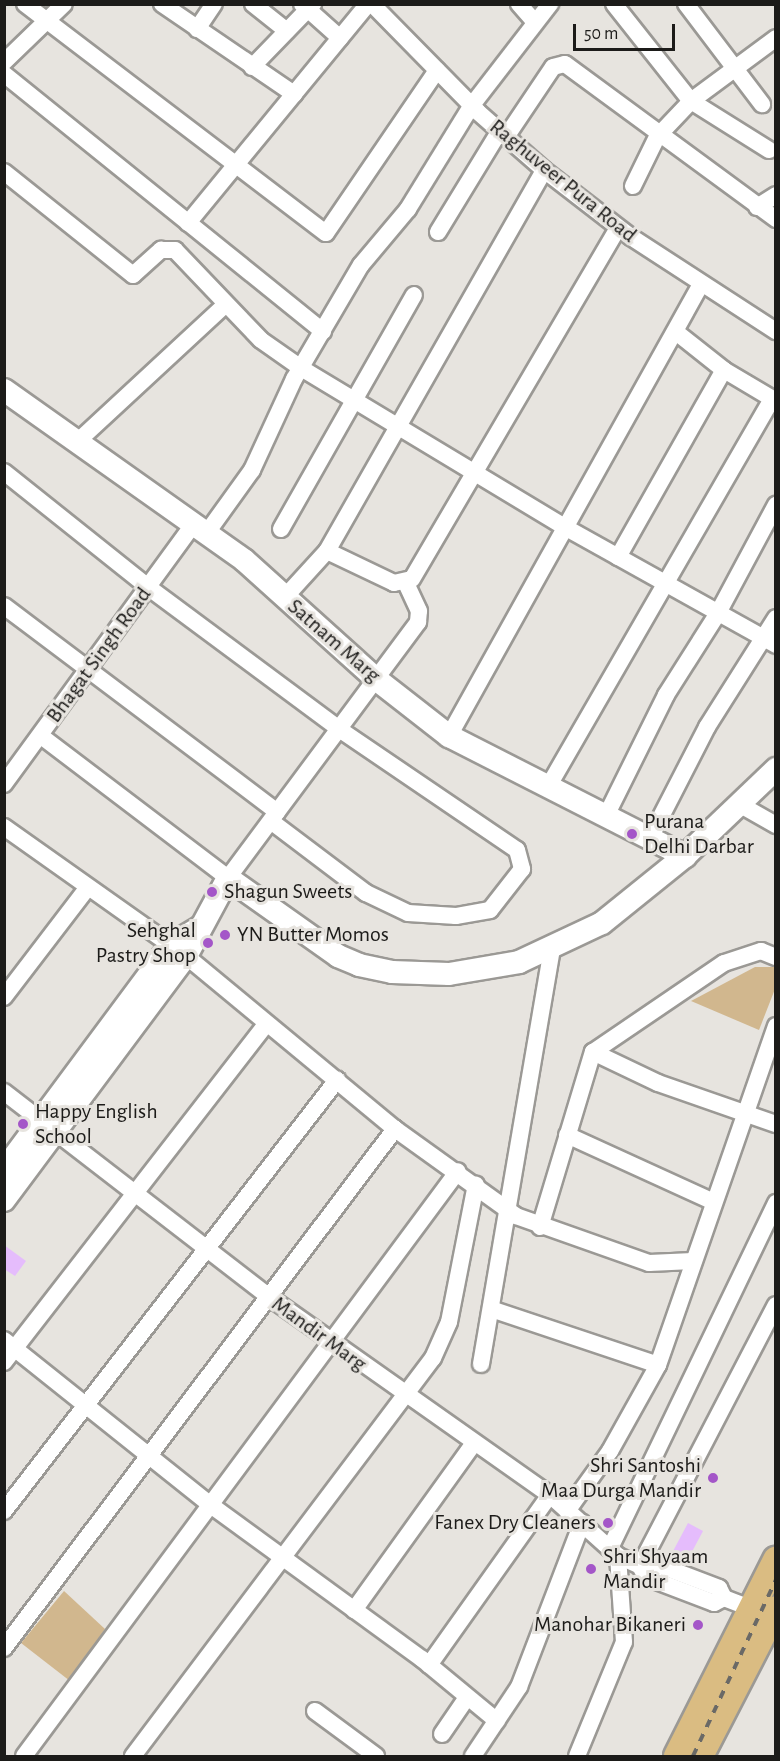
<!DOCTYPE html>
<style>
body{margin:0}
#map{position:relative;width:780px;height:1761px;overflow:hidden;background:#e7e4df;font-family:"Alegreya Sans",sans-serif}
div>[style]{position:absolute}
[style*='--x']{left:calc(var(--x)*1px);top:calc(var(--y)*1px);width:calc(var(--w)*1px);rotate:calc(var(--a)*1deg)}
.green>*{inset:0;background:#d1b78e}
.building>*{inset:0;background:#e5bcfc;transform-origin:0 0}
.roads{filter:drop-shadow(2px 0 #9b9995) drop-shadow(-2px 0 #9b9995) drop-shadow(0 2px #9b9995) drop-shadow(0 -2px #9b9995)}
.street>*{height:16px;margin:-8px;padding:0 8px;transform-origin:8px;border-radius:8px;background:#fff}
.secondary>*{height:22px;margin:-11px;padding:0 11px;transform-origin:11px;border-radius:11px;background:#fff}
.primary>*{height:26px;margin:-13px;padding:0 13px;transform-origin:13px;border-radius:13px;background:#dabc82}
.rail>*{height:4px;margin-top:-2px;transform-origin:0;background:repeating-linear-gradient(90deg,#6a6966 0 8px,transparent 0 16px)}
.dots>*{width:16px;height:16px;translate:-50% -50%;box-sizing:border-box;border:3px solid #e7e4df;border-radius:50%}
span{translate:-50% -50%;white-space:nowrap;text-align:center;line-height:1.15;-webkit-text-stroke:6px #e7e4df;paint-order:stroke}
.street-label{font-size:22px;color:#1c1b19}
.poi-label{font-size:22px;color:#1c1b19}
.left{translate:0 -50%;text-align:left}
.right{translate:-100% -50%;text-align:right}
.frame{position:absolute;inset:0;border:6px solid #1c1b19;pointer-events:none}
.scale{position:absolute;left:573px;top:24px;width:102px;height:27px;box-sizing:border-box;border:3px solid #1c1b19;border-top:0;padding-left:8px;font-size:18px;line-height:21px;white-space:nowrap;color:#1c1b19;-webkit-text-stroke:4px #e7e4df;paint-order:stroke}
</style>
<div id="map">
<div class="green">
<div style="clip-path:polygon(755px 967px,775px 967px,775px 989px,759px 1030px,691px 1001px)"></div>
<div style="clip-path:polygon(64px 1591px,105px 1629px,70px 1681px,21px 1643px)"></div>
</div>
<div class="building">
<div style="clip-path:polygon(4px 1245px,26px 1261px,15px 1276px,4px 1269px)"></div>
<div style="left:688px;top:1523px;width:17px;height:34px;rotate:28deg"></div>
</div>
<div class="roads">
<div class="street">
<div style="--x:25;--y:4;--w:378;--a:37.3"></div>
<div style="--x:326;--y:233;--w:197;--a:-55.7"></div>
<div style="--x:162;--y:4;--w:160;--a:34.3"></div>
<div style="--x:253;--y:4;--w:43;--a:38.5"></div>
<div style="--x:302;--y:4;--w:51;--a:41.8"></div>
<div style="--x:372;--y:4;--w:151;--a:45.5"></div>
<div style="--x:478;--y:112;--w:88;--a:41.3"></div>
<div style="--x:544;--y:170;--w:110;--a:37.6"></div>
<div style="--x:631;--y:237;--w:173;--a:33"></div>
<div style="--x:519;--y:4;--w:23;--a:49"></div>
<div style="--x:614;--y:4;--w:124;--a:51.6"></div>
<div style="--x:691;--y:101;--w:92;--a:32.1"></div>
<div style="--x:686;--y:4;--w:126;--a:52.8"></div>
<div style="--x:197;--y:29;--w:30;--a:-56"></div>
<div style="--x:4;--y:62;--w:83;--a:-44"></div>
<div style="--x:252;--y:67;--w:88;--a:-45.9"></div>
<div style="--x:4;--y:74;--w:410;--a:38.9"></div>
<div style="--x:506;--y:137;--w:84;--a:-56.1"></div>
<div style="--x:553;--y:67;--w:12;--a:-14"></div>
<div style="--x:565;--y:64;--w:262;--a:36.3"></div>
<div style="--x:4;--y:172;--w:165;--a:38.6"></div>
<div style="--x:133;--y:275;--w:38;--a:-42"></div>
<div style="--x:161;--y:250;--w:14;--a:0"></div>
<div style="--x:175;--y:250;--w:124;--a:46.3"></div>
<div style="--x:261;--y:340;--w:49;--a:35"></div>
<div style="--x:301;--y:368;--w:312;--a:31.1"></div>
<div style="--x:568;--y:529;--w:238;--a:29.1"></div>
<div style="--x:633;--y:186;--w:55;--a:-63.9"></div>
<div style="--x:657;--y:137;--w:50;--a:-46.6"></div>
<div style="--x:691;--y:101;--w:106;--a:-36.5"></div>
<div style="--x:757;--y:207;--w:22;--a:-32"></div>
<div style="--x:188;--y:223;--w:283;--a:-50.6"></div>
<div style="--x:438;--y:232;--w:117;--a:-58.6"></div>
<div style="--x:676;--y:332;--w:61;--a:38.4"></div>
<div style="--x:724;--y:370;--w:61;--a:30.8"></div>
<div style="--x:77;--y:442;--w:202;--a:-42.8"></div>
<div style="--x:4;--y:472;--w:184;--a:38.6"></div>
<div style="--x:148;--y:587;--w:238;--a:36.6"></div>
<div style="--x:339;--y:729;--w:215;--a:34.2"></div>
<div style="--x:517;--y:850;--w:20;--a:75"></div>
<div style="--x:522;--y:869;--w:52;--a:128"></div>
<div style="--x:490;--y:910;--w:35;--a:170"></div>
<div style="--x:456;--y:916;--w:48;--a:-176.4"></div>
<div style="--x:408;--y:913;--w:47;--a:-154.5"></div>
<div style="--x:366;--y:893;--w:118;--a:-142.9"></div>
<div style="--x:281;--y:529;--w:269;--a:-60.4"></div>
<div style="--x:206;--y:534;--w:79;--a:-54.3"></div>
<div style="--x:252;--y:470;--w:100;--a:-65.2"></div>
<div style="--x:294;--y:379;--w:132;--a:-59.6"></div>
<div style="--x:361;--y:265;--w:73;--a:-50"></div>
<div style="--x:408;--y:209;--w:122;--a:-58.4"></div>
<div style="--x:472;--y:105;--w:128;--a:-52.3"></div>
<div style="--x:327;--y:551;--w:74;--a:25.5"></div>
<div style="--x:394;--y:583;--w:18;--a:-13"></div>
<div style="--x:412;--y:579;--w:407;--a:-59.6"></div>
<div style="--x:618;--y:557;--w:215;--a:-60.5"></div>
<div style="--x:285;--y:597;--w:62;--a:-47.6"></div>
<div style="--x:327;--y:551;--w:438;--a:-60.3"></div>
<div style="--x:4;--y:606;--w:342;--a:37"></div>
<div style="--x:41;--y:736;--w:235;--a:37.2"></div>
<div style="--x:228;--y:878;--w:319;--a:-53.4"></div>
<div style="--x:418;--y:622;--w:11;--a:-85"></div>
<div style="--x:419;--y:611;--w:31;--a:-115"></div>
<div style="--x:449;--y:736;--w:515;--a:-60.85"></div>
<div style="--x:4;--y:784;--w:319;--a:-53.9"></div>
<div style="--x:548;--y:787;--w:448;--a:-60"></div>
<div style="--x:739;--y:804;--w:43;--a:29.6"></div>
<div style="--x:606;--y:816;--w:135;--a:-63.6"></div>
<div style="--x:666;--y:695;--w:97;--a:-57.6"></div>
<div style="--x:718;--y:613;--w:123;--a:-61.8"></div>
<div style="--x:4;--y:827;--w:223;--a:35.3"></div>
<div style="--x:186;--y:956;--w:271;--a:39.6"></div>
<div style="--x:395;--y:1129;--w:149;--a:35.7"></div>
<div style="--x:516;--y:1216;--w:141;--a:19.5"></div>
<div style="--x:649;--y:1263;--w:44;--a:-2.6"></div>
<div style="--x:650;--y:838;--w:125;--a:-62.8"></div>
<div style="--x:707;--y:727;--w:129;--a:-57.7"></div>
<div style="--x:4;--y:997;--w:138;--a:-52.6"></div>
<div style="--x:593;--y:1052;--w:72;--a:25.5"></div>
<div style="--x:658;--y:1083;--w:125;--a:19.2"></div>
<div style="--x:4;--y:1092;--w:339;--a:37.7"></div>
<div style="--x:272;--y:1299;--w:340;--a:35.2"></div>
<div style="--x:550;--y:1495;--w:91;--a:41.9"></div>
<div style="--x:618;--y:1556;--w:24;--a:24"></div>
<div style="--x:640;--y:1566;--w:13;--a:61"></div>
<div style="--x:646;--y:1577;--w:73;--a:20.9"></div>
<div style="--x:714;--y:1603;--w:11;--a:-27"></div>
<div style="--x:567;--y:1135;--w:159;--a:24.5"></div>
<div style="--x:540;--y:1227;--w:183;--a:-73.2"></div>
<div style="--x:593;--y:1052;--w:158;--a:-34.2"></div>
<div style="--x:724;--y:963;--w:39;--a:-18"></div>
<div style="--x:761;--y:951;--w:16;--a:22"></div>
<div style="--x:494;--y:1310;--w:173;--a:18.5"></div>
<div style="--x:4;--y:1340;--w:266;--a:38.6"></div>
<div style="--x:212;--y:1506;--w:260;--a:36.1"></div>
<div style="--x:422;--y:1659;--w:97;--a:39.6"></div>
<div style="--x:4;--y:1362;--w:428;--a:-52.2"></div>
<div style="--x:481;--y:1364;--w:420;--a:-80.3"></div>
<div style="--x:4;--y:1511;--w:545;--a:-52.31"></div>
<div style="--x:567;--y:1511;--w:74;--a:-54.4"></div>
<div style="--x:610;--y:1451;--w:98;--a:-60.8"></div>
<div style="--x:658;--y:1365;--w:359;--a:-70.8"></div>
<div style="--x:610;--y:1548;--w:383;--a:-64.3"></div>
<div style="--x:640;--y:1566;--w:294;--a:-62.5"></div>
<div style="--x:640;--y:1566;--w:12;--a:-20"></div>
<div style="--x:651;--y:1562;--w:73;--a:20.9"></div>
<div style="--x:719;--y:1588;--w:11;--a:63"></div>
<div style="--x:724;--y:1598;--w:39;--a:21"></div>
<div style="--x:354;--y:1610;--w:206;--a:-54.3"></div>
<div style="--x:4;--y:1648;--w:650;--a:-53.01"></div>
<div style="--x:429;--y:1665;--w:209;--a:-54.6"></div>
<div style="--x:315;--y:1711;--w:76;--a:36.4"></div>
<div style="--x:442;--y:1734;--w:42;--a:-55.6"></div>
<div style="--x:24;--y:1756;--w:728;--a:-53.43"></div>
<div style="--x:133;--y:1756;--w:498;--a:-53"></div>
<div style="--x:433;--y:1358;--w:39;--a:-66"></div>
<div style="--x:449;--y:1322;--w:140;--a:-78.9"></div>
<div style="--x:473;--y:1756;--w:83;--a:-56.3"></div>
<div style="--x:519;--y:1687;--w:176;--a:-69"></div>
<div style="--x:577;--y:1756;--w:123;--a:-67.6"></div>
<div style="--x:624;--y:1642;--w:86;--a:-94"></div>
</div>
<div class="secondary">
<div style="--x:4;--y:390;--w:294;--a:35.3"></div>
<div style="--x:244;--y:560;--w:178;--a:42"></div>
<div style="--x:376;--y:679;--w:93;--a:38"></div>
<div style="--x:449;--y:736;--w:265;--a:27"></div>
<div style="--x:4;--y:1170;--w:280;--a:-53.4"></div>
<div style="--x:171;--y:945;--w:33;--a:-31"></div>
<div style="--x:4;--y:1200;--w:304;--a:-53.3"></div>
<div style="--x:186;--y:956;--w:89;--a:-61.7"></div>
<div style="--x:228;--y:878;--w:135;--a:35.3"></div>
<div style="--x:338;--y:956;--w:23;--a:23"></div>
<div style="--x:359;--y:965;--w:34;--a:12"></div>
<div style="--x:392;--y:972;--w:57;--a:2"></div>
<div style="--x:449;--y:974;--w:71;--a:-9.7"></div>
<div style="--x:519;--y:962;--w:92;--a:-25.2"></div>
<div style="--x:602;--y:923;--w:107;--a:-38.9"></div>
<div style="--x:685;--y:856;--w:126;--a:-43.7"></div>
</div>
<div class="primary">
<div style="--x:677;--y:1756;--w:220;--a:-63.2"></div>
<div style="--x:700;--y:1756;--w:165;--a:-62.7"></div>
</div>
</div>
<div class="rail">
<div style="--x:693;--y:1756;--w:195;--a:-64.8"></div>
</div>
<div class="dots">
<div style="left:632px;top:834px;background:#a456c8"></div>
<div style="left:212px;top:892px;background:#a456c8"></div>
<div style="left:225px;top:935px;background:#a456c8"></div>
<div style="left:208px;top:943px;background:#a456c8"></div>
<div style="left:23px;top:1124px;background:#a456c8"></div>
<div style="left:713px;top:1478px;background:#a456c8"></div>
<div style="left:608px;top:1523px;background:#a456c8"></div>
<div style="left:591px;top:1569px;background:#a456c8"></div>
<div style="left:698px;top:1625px;background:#a456c8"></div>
</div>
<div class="street-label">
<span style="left:563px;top:181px;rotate:39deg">Raghuveer Pura Road</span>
<span style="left:334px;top:641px;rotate:41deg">Satnam Marg</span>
<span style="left:99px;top:655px;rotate:-54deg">Bhagat Singh Road</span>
<span style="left:319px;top:1334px;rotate:36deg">Mandir Marg</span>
</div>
<div class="poi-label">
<span class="left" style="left:644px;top:834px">Purana<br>Delhi Darbar</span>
<span class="left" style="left:224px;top:892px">Shagun Sweets</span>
<span class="right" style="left:196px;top:943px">Sehghal<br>Pastry Shop</span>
<span class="left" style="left:237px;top:935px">YN Butter Momos</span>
<span class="left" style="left:35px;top:1124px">Happy English<br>School</span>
<span class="right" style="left:701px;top:1478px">Shri Santoshi<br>Maa Durga Mandir</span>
<span class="right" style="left:596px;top:1523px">Fanex Dry Cleaners</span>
<span class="left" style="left:603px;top:1569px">Shri Shyaam<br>Mandir</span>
<span class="right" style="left:686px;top:1625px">Manohar Bikaneri</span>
</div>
<div class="frame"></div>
<div class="scale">50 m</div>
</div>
